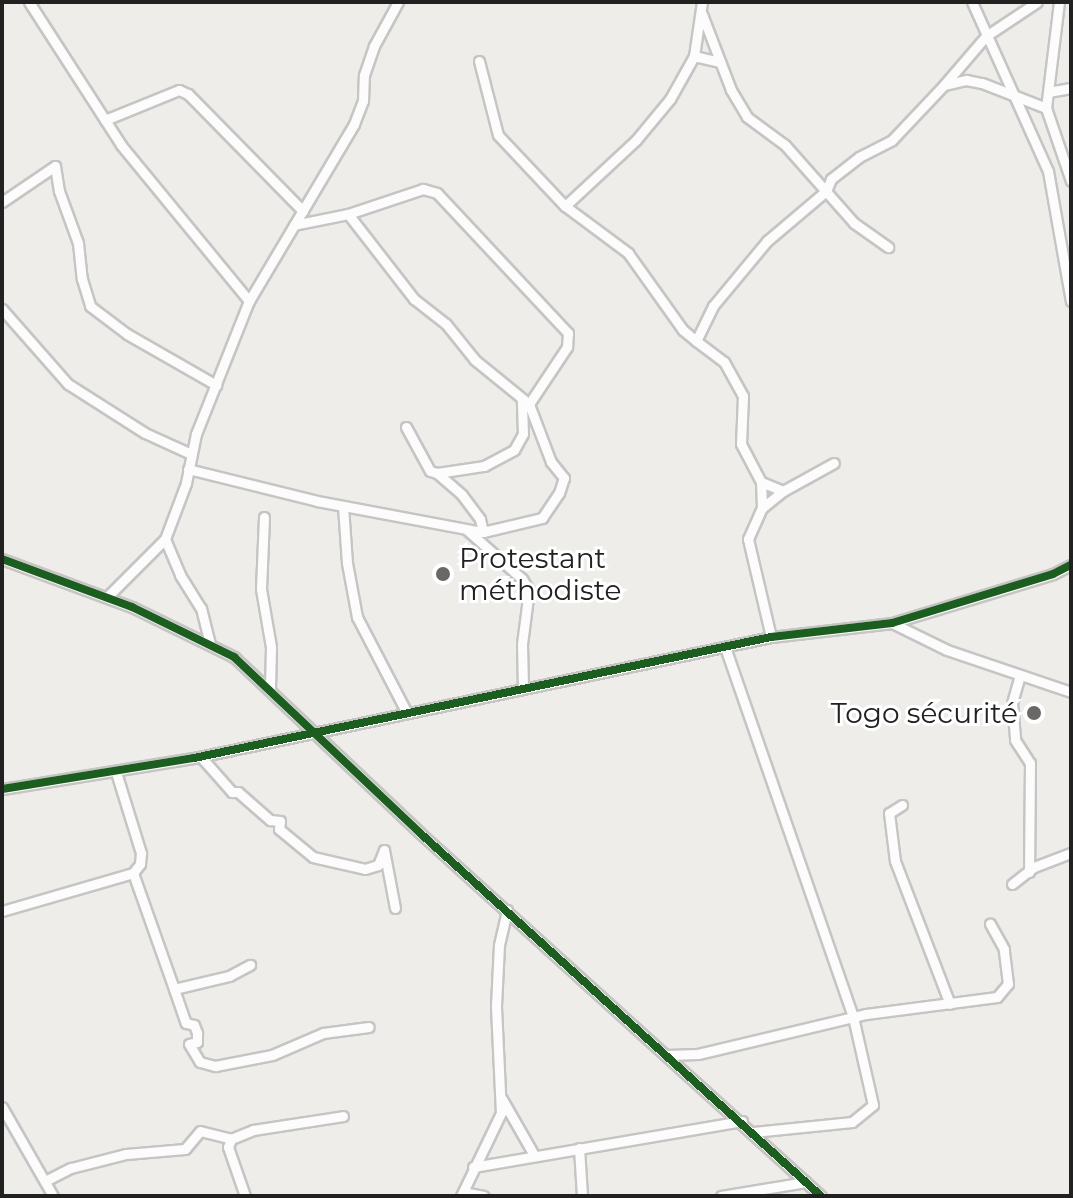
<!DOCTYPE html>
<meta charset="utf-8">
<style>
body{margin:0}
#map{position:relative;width:1073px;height:1198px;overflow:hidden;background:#efedea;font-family:Montserrat,sans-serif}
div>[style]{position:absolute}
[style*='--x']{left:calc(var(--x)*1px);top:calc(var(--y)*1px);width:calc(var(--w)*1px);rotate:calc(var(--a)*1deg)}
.roads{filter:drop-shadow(2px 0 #c6c5c4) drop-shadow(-2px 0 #c6c5c4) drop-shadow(0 2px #c6c5c4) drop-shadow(0 -2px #c6c5c4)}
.street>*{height:9px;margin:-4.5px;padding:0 4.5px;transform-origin:4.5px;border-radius:4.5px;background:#fdfcfc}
.cycleway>*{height:8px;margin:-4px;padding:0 4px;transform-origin:4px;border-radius:4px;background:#1b5e20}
.dots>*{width:22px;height:22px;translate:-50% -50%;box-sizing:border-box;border:4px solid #fff;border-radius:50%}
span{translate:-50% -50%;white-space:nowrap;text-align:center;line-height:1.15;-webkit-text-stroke:6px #fff;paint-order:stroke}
.poi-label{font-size:28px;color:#212121}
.left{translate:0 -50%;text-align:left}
.right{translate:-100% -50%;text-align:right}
.frame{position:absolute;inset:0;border:4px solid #212121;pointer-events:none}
</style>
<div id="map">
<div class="roads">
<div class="street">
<div style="--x:29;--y:2;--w:170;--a:57.2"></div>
<div style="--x:121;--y:145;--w:202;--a:50.6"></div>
<div style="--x:972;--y:2;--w:185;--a:65.8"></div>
<div style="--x:1048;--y:171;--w:132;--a:80"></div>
<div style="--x:702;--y:14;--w:81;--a:69.1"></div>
<div style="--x:731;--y:90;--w:31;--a:59"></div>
<div style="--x:747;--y:117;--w:47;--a:36.4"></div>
<div style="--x:785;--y:145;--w:104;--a:48.5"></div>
<div style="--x:854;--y:223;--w:42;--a:35.2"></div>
<div style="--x:694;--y:56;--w:27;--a:13"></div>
<div style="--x:479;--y:61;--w:76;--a:75.6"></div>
<div style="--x:498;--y:135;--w:98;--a:46.7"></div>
<div style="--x:565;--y:206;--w:79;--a:36.7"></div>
<div style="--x:628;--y:253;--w:95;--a:54.5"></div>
<div style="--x:683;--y:330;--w:17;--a:40"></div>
<div style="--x:944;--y:85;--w:65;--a:-49.4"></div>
<div style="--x:986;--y:36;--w:61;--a:-33.7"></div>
<div style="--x:1048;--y:92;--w:23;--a:-10"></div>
<div style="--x:1046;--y:108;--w:107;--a:-83"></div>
<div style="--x:105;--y:120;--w:80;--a:-22.1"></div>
<div style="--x:179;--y:90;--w:10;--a:24"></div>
<div style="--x:188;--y:94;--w:164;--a:45.5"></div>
<div style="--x:2;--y:202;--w:64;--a:-34.2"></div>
<div style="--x:55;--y:166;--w:25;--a:81"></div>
<div style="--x:59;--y:191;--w:55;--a:69.9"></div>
<div style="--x:78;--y:243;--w:36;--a:84"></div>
<div style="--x:82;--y:279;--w:28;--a:73"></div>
<div style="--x:90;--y:306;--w:46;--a:37.1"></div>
<div style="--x:127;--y:334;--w:103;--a:29.8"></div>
<div style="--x:565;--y:206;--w:97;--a:-42.9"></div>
<div style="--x:636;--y:140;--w:53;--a:-50.3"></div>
<div style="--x:670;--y:99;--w:49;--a:-60.8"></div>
<div style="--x:694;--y:56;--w:55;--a:-81.6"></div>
<div style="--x:348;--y:214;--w:108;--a:52.2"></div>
<div style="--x:414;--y:299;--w:41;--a:38"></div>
<div style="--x:446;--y:324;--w:46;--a:51.1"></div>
<div style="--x:475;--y:360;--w:70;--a:39.2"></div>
<div style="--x:2;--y:309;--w:100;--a:48.7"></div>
<div style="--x:68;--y:384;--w:91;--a:32.5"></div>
<div style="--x:145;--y:433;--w:51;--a:24.5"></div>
<div style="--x:406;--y:427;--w:50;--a:61.4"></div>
<div style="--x:430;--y:471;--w:7;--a:16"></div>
<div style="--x:437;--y:473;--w:33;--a:41"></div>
<div style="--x:462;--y:495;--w:30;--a:53"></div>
<div style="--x:480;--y:519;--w:13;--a:77"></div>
<div style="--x:188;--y:469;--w:133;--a:13.9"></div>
<div style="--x:317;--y:501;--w:169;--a:10.6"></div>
<div style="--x:483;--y:532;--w:61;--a:-13.3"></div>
<div style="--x:542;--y:518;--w:30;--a:-56"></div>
<div style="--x:559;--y:493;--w:16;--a:-72"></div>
<div style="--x:564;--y:478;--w:21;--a:-129"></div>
<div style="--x:551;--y:462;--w:62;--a:-110.8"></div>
<div style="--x:529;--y:404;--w:69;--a:-56.3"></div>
<div style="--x:567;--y:347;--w:14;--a:-86"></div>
<div style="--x:568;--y:333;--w:192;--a:-133.1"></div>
<div style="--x:437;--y:193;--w:15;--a:-164"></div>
<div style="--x:423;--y:189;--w:79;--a:161.6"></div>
<div style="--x:348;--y:214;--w:55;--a:168.5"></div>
<div style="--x:437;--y:473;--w:48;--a:-8.5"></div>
<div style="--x:484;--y:466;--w:34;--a:-28"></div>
<div style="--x:514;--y:450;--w:18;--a:-61"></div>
<div style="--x:523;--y:434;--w:35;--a:-92"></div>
<div style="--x:761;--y:482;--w:24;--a:22"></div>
<div style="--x:783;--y:491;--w:58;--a:-28.8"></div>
<div style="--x:343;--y:506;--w:57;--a:86"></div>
<div style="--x:347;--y:563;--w:55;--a:79.5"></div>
<div style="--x:357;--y:617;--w:108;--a:62.5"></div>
<div style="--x:762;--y:508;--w:27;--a:-39"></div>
<div style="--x:264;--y:517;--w:72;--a:92.4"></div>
<div style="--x:261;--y:589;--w:59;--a:80.2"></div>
<div style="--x:271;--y:647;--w:42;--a:91.4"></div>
<div style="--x:467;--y:530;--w:74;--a:41.7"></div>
<div style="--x:522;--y:579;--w:13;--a:58"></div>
<div style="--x:529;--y:590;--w:54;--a:97.4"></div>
<div style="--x:522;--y:644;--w:45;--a:88.7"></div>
<div style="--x:165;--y:539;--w:39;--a:67"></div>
<div style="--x:180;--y:575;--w:39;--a:58"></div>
<div style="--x:201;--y:608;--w:36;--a:76"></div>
<div style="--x:2;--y:559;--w:139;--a:20.3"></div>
<div style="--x:132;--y:607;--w:114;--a:26.1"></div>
<div style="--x:234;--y:657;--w:256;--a:43.4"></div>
<div style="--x:420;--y:833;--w:541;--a:42.15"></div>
<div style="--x:107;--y:597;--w:82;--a:-45"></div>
<div style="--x:165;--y:539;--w:60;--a:-69.4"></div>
<div style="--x:186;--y:483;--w:50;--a:-78.5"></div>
<div style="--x:196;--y:434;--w:143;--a:-68.3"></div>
<div style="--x:249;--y:301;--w:206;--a:-59.3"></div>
<div style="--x:354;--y:124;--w:25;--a:-69"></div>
<div style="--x:363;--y:101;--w:26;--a:-88"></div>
<div style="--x:364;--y:75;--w:31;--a:-71"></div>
<div style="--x:374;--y:46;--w:50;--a:-61.4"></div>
<div style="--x:892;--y:623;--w:61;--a:26.1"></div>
<div style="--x:947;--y:650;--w:131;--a:18.7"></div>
<div style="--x:771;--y:637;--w:101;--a:-103.2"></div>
<div style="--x:748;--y:539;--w:34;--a:-66"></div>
<div style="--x:762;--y:508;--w:26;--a:-92"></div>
<div style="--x:761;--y:482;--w:43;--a:-117.8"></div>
<div style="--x:741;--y:444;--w:48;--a:-87.6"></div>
<div style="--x:743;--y:396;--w:39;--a:-119"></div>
<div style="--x:724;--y:362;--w:35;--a:-143"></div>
<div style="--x:696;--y:341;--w:39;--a:-64"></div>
<div style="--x:713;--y:306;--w:85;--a:-50.3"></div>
<div style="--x:767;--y:241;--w:77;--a:-40.3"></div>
<div style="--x:826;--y:191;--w:13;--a:-67"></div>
<div style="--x:831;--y:179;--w:36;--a:-38"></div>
<div style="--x:859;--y:157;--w:37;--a:-27"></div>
<div style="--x:892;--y:140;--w:76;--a:-46.6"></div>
<div style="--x:944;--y:85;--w:23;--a:-13"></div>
<div style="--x:966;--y:80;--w:16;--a:11"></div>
<div style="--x:982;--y:83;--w:69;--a:21.3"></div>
<div style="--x:1046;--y:108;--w:77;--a:71.1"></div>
<div style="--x:725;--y:647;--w:392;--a:70.9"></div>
<div style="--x:853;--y:1017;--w:90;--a:77.2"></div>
<div style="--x:873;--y:1105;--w:27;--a:141"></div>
<div style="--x:852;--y:1122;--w:99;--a:174.2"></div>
<div style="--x:1020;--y:675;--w:29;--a:106"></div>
<div style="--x:1012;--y:703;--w:37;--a:85"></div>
<div style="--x:1015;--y:740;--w:27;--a:57"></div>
<div style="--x:1030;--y:763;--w:109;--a:90.5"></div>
<div style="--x:201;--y:757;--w:47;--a:48.5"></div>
<div style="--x:232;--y:792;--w:6;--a:0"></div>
<div style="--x:238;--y:792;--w:43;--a:41.2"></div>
<div style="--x:270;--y:820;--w:10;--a:6"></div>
<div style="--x:280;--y:821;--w:8;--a:97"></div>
<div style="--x:279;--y:829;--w:44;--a:39.5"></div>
<div style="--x:313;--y:857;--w:53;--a:13"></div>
<div style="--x:365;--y:869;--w:14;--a:-17"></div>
<div style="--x:378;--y:865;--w:16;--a:-68"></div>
<div style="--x:384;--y:850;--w:59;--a:79.3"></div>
<div style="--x:2;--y:789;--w:194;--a:-9.2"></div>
<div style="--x:194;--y:758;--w:590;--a:-11.84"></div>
<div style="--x:771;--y:637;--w:122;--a:-6.6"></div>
<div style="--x:892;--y:623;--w:168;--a:-16.9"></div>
<div style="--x:1053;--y:574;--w:20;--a:-27"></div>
<div style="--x:902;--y:805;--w:15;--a:148"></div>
<div style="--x:889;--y:813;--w:48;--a:82.9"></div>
<div style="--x:895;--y:861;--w:153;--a:69"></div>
<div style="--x:133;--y:873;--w:123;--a:70.5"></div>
<div style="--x:174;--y:989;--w:57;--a:-13.3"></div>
<div style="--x:229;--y:976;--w:24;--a:-28"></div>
<div style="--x:1012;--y:884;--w:28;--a:-38"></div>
<div style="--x:1034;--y:867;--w:40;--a:-21"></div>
<div style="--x:2;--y:911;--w:136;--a:-16.2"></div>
<div style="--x:133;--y:873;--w:11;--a:-52"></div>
<div style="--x:140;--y:864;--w:11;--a:-85"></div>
<div style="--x:141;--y:853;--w:85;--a:-107.2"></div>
<div style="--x:174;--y:989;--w:36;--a:71"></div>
<div style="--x:186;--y:1023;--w:8;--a:14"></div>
<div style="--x:194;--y:1025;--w:9;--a:69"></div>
<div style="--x:197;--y:1033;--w:9;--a:90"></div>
<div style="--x:197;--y:1042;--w:8;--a:166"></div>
<div style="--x:189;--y:1044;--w:21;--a:59"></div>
<div style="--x:200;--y:1062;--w:16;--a:15"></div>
<div style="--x:215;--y:1066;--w:58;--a:-10.9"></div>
<div style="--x:272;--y:1055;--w:56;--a:-23.3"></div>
<div style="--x:323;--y:1033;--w:46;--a:-7.4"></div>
<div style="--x:667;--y:1055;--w:31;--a:-2"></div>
<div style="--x:698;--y:1054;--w:173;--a:-13.4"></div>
<div style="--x:866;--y:1014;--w:132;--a:-7.4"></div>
<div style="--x:997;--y:997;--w:17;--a:-50"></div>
<div style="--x:1008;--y:984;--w:35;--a:-97"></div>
<div style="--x:1004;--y:949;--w:29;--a:-119"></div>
<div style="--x:502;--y:1099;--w:64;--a:60.3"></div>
<div style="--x:2;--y:1107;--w:103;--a:60.2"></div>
<div style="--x:579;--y:1148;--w:48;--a:86.4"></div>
<div style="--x:473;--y:1167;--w:273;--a:-9.7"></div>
<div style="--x:45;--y:1181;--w:29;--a:-27"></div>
<div style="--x:71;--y:1168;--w:57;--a:-14.3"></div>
<div style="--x:126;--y:1154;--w:59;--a:-4.8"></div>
<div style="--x:185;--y:1149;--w:23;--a:-50"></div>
<div style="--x:200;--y:1131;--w:32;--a:14"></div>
<div style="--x:463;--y:1192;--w:21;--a:11"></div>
<div style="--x:245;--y:1196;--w:52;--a:-109.1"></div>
<div style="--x:228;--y:1147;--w:9;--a:-69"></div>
<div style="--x:231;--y:1139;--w:24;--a:-22"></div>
<div style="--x:253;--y:1130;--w:91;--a:-8.8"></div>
<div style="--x:461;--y:1196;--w:92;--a:-64.3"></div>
<div style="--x:501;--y:1113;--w:107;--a:-92.7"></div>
<div style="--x:496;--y:1006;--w:61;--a:-87.2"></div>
<div style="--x:499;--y:945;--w:36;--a:-77"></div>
<div style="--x:721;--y:1196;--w:86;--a:-9.4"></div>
</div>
</div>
<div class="cycleway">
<div style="--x:2;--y:559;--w:139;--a:20.3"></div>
<div style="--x:132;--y:607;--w:114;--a:26.1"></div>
<div style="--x:234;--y:657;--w:256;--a:43.4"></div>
<div style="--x:420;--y:833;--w:541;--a:42.15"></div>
<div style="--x:2;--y:789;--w:194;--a:-9.2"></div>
<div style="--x:194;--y:758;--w:590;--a:-11.84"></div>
<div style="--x:771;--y:637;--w:122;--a:-6.6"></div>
<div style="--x:892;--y:623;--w:168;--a:-16.9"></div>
<div style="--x:1053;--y:574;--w:20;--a:-27"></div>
</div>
<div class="dots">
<div style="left:443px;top:574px;background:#696867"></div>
<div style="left:1034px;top:713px;background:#696867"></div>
</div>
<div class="poi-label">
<span class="left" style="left:459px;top:574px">Protestant<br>méthodiste</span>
<span class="right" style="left:1018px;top:713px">Togo sécurité</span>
</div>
<div class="frame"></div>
</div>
